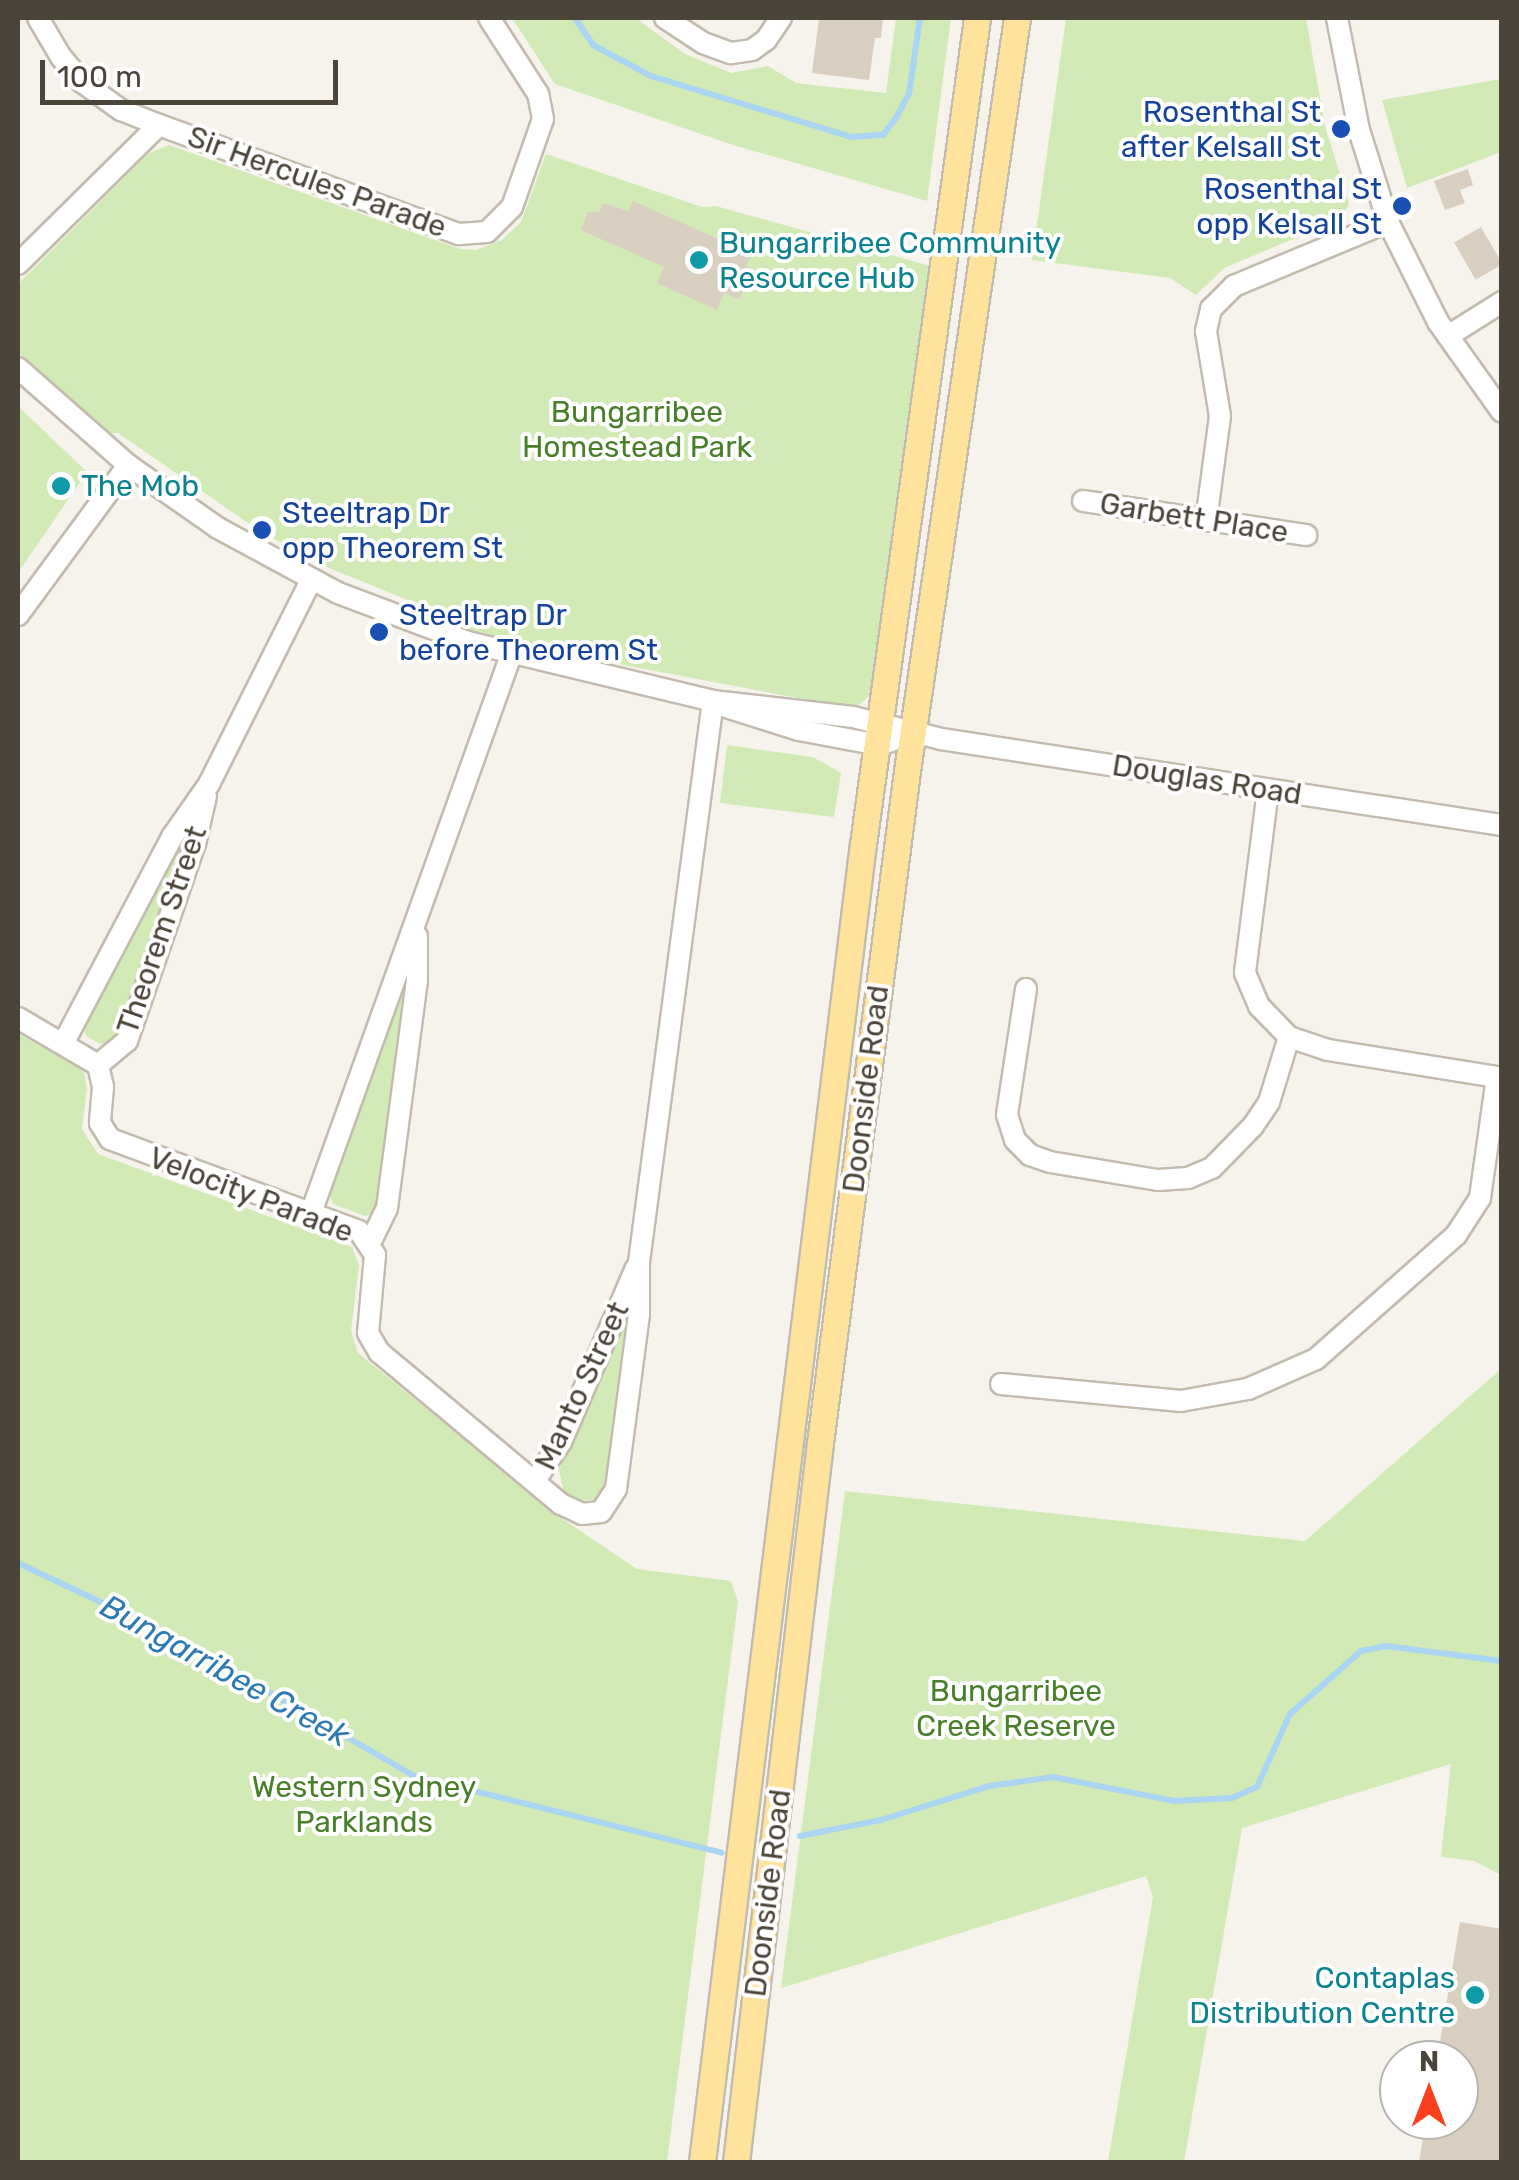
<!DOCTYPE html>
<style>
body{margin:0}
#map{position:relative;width:1519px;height:2180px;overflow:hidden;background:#f6f3ec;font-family:Rubik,sans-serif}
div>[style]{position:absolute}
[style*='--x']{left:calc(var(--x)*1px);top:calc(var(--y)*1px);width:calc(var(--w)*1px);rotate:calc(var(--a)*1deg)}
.green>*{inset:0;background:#d2eab5}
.stream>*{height:6px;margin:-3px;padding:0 3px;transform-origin:3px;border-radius:3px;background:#a9d4f2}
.building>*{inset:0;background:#d8cfc1;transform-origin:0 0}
.roads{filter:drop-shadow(2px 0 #c2bbae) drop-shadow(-2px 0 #c2bbae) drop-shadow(0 2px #c2bbae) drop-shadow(0 -2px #c2bbae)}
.minor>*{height:20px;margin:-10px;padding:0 10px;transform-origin:10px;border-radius:10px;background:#fff}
.major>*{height:25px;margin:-12.5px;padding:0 12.5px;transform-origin:12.5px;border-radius:12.5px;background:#ffe39c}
.dots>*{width:28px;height:28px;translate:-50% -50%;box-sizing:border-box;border:5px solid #fff;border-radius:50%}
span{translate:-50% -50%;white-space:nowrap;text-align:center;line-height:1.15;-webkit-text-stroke:8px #fff;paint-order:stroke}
.transit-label{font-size:30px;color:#164399}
.right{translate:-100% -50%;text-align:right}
.left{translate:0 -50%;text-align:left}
.street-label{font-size:30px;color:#4b4439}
.culture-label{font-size:30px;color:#0d838f}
.park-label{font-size:30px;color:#4a7f2a}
.water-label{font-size:32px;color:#2e7ab2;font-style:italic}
.frame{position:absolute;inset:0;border:20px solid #4b4439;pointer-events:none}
.north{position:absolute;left:1379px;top:2040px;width:100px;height:100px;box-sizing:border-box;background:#fff;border:2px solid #b7b4b0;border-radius:50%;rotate:0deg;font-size:28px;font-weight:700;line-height:40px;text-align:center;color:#4b4439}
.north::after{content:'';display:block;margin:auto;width:35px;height:45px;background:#fc3f1d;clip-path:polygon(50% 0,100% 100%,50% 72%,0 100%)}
.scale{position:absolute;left:40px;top:60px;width:298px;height:45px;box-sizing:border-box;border:5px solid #4b4439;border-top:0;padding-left:12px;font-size:30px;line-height:35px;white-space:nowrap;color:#4b4439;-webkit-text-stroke:8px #fff;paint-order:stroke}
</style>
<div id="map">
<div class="green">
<div style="clip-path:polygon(512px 18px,636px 18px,685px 54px,731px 73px,768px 66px,796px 83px,886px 93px,896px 18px,951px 18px,927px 201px,733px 145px,555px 84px)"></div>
<div style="clip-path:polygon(1066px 18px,1306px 18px,1325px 126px,1349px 204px,1341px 219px,1224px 268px,1196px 295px,1170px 278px,1032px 260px)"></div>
<div style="clip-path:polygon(1501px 79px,1501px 152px,1407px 188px,1382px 100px)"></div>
<div style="clip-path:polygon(169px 145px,460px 249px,476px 250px,502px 240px,521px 222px,546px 154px,702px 207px,716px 206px,934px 267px,874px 691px,857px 707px,846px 707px,507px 643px,435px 620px,430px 609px,329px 568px,261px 532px,118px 433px,106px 433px,18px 352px,18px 284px,149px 153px)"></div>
<div style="clip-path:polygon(18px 406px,87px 472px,18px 573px)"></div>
<div style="clip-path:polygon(727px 745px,813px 757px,841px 773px,834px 817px,720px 803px)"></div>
<div style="clip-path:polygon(181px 840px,185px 845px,119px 1040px,100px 1044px,86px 1036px,84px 1025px)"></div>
<div style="clip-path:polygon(402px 976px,408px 978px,381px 1203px,374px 1214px,365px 1216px,333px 1204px,328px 1190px)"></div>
<div style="clip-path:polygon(18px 1034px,75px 1064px,84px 1073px,87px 1088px,82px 1129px,98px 1154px,352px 1247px,359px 1265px,351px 1331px,358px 1353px,561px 1518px,637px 1569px,731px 1581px,738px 1601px,667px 2162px,18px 2162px)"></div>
<div style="clip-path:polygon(626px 1310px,630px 1311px,607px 1488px,596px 1500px,578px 1501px,564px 1492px,559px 1470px)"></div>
<div style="clip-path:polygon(1501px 1369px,1501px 1875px,1474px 1861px,1441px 1857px,1451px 1764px,1242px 1828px,1184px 2162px,1108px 2162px,1153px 1897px,1146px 1876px,781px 1988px,845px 1491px,1305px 1541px)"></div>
</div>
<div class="stream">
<div style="--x:575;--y:18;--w:32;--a:56"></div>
<div style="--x:593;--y:45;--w:66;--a:28.1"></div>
<div style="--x:651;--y:76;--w:210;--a:16.9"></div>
<div style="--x:852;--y:137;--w:31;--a:-4"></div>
<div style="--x:883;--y:135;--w:21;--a:-53"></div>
<div style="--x:896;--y:118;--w:27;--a:-62"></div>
<div style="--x:909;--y:94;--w:77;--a:-81.8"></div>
<div style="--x:18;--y:1563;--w:168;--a:25.3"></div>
<div style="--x:170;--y:1635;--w:282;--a:30"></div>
<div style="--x:414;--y:1776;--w:317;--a:14"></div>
<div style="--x:800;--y:1836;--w:83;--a:-11.2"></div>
<div style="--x:881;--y:1820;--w:113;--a:-17.5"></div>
<div style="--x:989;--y:1786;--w:65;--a:-8"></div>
<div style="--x:1053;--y:1777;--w:123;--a:11.2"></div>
<div style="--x:1174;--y:1801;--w:58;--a:-3"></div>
<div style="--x:1232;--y:1798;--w:27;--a:-24"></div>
<div style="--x:1257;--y:1787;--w:80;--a:-65.7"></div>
<div style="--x:1290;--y:1714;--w:95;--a:-41.6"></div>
<div style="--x:1361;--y:1651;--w:25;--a:-11"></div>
<div style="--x:1386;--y:1646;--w:117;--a:7.4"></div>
</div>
<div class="building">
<div style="clip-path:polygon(819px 18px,883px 18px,881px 38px,875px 38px,869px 80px,812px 73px)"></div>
<div style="clip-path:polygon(1468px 169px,1473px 185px,1460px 190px,1465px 203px,1445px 210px,1434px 181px)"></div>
<div style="clip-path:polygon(633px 201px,752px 254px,746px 266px,753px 269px,739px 299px,724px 293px,717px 310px,657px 283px,664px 267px,581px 230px,588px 212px,599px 212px,603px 203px,628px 211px)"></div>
<div style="left:1481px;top:227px;width:43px;height:31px;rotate:60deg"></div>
<div style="clip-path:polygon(1460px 1922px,1502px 1929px,1502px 2162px,1419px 2162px,1426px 2120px,1459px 2120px,1459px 2060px,1437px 2060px)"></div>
</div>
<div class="roads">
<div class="minor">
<div style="--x:38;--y:18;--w:45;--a:59.5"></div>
<div style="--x:61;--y:57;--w:33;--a:50"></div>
<div style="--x:82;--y:82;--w:48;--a:35.7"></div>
<div style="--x:121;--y:110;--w:41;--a:21.5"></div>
<div style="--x:665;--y:18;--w:45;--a:33.3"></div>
<div style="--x:703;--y:43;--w:30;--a:20"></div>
<div style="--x:731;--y:53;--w:21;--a:-8"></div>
<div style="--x:752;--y:50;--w:17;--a:-36"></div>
<div style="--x:766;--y:40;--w:27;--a:-56"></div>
<div style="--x:1337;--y:18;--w:114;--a:78.9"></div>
<div style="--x:1359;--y:130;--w:96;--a:72.5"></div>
<div style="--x:1388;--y:222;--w:112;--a:63.4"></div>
<div style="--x:1438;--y:322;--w:110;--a:54.6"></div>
<div style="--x:18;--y:264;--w:198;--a:-44.6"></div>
<div style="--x:159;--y:125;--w:319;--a:20"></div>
<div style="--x:459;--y:234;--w:28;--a:-4"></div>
<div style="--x:487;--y:232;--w:35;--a:-45"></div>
<div style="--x:512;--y:207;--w:93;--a:-70.6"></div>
<div style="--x:543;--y:119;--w:25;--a:-101"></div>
<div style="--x:538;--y:94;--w:90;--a:-122.8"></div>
<div style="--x:1448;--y:336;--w:64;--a:-32.2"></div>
<div style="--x:18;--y:368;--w:147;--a:41.4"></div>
<div style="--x:128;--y:465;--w:110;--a:35"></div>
<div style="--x:218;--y:528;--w:136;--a:28.4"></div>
<div style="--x:338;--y:593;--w:139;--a:20.7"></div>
<div style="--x:468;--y:642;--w:252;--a:13.5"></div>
<div style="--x:713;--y:701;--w:141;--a:6.5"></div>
<div style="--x:853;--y:717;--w:91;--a:14"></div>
<div style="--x:941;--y:739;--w:568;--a:8.72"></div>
<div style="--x:1083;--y:501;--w:226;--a:8.7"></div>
<div style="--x:1206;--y:521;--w:106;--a:-82.4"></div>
<div style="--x:1220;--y:416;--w:86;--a:-99.4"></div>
<div style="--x:1206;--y:331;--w:23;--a:-77"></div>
<div style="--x:1211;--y:309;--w:33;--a:-45"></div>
<div style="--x:1234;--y:286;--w:167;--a:-22.6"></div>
<div style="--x:18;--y:615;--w:186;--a:-53.7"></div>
<div style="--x:726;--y:707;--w:77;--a:17.5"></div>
<div style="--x:799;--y:730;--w:81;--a:10.6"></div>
<div style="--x:879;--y:745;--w:13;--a:-18"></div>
<div style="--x:1268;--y:790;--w:184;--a:97.2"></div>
<div style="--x:1245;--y:973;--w:36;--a:67"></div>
<div style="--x:1259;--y:1006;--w:43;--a:45.9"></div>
<div style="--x:1289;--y:1037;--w:41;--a:18.4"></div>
<div style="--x:1328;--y:1050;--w:176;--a:9.1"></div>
<div style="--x:1026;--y:989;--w:127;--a:98.6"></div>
<div style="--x:1007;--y:1115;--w:26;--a:72"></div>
<div style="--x:1015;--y:1140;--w:21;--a:45"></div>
<div style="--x:1030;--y:1155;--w:21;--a:19"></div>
<div style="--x:1050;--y:1162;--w:109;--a:9.5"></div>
<div style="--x:1158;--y:1180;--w:30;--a:-4"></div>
<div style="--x:1188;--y:1178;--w:26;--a:-23"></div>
<div style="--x:1212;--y:1168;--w:59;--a:-45.7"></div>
<div style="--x:1253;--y:1126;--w:29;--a:-56"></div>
<div style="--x:1269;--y:1102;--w:68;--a:-72.9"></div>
<div style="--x:18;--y:1018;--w:93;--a:30.4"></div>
<div style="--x:98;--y:1065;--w:23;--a:77"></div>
<div style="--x:103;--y:1087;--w:36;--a:95"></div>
<div style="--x:100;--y:1123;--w:19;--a:58"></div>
<div style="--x:110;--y:1139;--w:265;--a:20.3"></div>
<div style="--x:359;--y:1231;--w:29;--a:56"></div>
<div style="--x:375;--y:1255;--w:78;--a:95.1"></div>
<div style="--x:368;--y:1333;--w:22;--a:60"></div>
<div style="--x:379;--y:1352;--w:237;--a:39.9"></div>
<div style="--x:561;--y:1504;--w:23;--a:25"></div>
<div style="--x:582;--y:1514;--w:19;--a:-6"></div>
<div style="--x:601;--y:1512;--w:27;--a:-57"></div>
<div style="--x:616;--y:1489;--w:177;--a:-82.5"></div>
<div style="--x:639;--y:1314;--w:52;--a:-90"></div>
<div style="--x:639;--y:1262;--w:566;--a:-82.49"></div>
<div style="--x:64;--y:1042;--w:232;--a:-62.2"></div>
<div style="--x:172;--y:837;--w:65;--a:-55.1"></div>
<div style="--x:209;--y:784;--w:228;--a:-63.4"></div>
<div style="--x:98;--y:1065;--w:38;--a:-40"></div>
<div style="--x:127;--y:1041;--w:208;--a:-71"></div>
<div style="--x:195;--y:844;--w:49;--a:-77.1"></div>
<div style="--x:311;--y:1213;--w:593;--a:-70.28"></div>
<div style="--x:370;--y:1243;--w:39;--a:-64"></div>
<div style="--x:387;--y:1208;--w:230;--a:-82.5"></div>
<div style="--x:417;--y:980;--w:44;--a:-90"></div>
<div style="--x:1001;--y:1384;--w:181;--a:5.4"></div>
<div style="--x:1181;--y:1401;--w:68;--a:-10.2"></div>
<div style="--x:1248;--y:1389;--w:74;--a:-23.8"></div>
<div style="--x:1316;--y:1359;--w:187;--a:-41.5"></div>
<div style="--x:1456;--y:1235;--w:44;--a:-57"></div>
<div style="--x:1480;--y:1198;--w:122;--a:-82"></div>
<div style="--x:536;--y:1479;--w:45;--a:-56"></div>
<div style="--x:561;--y:1442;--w:189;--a:-66.7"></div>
</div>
<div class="major">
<div style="--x:702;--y:2162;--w:1328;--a:-83.04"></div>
<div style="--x:863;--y:844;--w:834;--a:-82.14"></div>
<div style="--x:736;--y:2162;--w:724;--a:-83.34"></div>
<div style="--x:820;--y:1443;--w:678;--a:-82.62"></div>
<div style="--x:907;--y:771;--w:761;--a:-81.69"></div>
</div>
</div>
<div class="dots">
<div style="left:1341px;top:129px;background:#1a4fb4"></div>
<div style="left:1402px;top:206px;background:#1a4fb4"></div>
<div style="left:699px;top:260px;background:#0f9aa8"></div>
<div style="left:61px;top:486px;background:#0f9aa8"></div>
<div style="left:262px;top:530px;background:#1a4fb4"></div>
<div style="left:379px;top:632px;background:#1a4fb4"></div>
<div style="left:1475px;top:1995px;background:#0f9aa8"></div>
</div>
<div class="transit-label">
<span class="right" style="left:1321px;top:129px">Rosenthal St<br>after Kelsall St</span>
<span class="right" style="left:1382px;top:206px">Rosenthal St<br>opp Kelsall St</span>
<span class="left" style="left:282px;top:530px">Steeltrap Dr<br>opp Theorem St</span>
<span class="left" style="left:399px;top:632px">Steeltrap Dr<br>before Theorem St</span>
</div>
<div class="street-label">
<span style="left:317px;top:182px;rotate:20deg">Sir Hercules Parade</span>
<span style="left:1194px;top:518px;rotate:9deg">Garbett Place</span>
<span style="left:1207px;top:780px;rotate:9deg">Douglas Road</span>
<span style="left:162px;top:930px;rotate:-71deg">Theorem Street</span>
<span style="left:866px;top:1089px;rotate:-83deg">Doonside Road</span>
<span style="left:251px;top:1195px;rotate:21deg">Velocity Parade</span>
<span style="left:582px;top:1386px;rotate:-65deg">Manto Street</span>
<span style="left:768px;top:1893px;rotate:-83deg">Doonside Road</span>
</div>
<div class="culture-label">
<span class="left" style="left:719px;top:260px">Bungarribee Community<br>Resource Hub</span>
<span class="left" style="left:81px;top:486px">The Mob</span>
<span class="right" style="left:1455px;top:1995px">Contaplas<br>Distribution Centre</span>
</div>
<div class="park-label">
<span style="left:637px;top:429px">Bungarribee<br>Homestead Park</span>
<span style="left:1016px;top:1708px">Bungarribee<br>Creek Reserve</span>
<span style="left:364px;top:1804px">Western Sydney<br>Parklands</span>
</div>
<div class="water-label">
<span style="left:225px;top:1671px;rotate:29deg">Bungarribee Creek</span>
</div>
<div class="frame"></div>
<div class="north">N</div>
<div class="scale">100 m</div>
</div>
